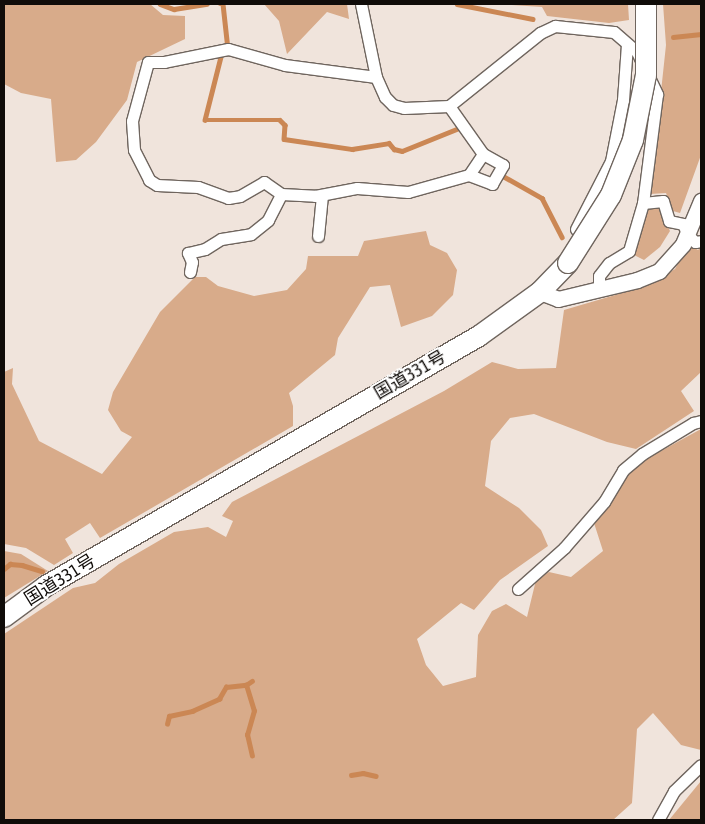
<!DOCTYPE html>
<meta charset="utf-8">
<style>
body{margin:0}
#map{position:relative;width:705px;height:824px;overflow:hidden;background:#f0e4dc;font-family:"Asap Condensed","Noto Sans JP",sans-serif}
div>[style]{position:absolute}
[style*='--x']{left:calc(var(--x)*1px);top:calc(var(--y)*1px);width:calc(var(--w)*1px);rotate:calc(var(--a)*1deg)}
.green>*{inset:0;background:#d8ab8a}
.stream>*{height:4.5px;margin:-2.25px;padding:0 2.25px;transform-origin:2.25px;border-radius:2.25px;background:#cb8754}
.roads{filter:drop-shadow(1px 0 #6f655e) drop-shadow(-1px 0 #6f655e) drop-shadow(0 1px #6f655e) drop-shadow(0 -1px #6f655e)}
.street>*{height:11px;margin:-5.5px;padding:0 5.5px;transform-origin:5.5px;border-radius:5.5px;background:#fff}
.secondary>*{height:15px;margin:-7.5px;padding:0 7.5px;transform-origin:7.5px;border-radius:7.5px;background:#fff}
.highway>*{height:20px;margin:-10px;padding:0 10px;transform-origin:10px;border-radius:10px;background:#fff}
.bridges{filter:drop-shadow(1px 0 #6f655e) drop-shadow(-1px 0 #6f655e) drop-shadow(0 1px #6f655e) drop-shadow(0 -1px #6f655e)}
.highway-bridge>*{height:20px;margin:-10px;padding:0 10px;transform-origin:10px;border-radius:10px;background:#fff}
span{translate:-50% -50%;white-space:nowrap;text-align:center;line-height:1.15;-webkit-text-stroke:4px #fff;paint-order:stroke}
.street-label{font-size:18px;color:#100c09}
.frame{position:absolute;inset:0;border:5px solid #100c09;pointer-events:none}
</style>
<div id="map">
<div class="green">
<div style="clip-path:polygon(4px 4px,150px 4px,163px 15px,185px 16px,185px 39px,137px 62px,127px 100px,96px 142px,76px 160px,56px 162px,51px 99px,21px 93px,4px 84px)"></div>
<div style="clip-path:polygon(264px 4px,347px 4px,349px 19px,327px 12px,287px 54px,279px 21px)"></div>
<div style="clip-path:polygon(498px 4px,628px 4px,629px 20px,609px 23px,547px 16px,542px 7px)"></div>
<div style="clip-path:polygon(663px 4px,701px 4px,701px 155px,680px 213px,673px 211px,666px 193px,650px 194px,666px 45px)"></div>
<div style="clip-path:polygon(658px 206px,670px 231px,660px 247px,644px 260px,634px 255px,646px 208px)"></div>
<div style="clip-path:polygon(426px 231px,430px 245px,447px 253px,457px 270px,453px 295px,432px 316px,401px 327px,390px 285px,370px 287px,338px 338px,335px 355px,289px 393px,293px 406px,293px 426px,100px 538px,90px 523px,65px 539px,73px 553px,54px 565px,26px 548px,4px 544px,4px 372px,13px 368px,12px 384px,39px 441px,102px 474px,132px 437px,121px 431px,108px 410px,113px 392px,160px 312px,195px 277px,206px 277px,218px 286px,254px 296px,287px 290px,306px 269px,308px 256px,358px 256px,364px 241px)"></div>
<div style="clip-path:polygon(688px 244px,698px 250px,701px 247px,701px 372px,681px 391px,694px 411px,636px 449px,607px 442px,534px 414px,510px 418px,491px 441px,485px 486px,519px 508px,541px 530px,548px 546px,500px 580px,474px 610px,461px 603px,417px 639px,426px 665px,443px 686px,476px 677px,478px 635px,492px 611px,506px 604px,527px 617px,536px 580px,549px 572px,571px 577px,603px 551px,594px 523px,611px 504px,628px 474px,650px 457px,701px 429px,701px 750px,681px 745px,653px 713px,637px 729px,632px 803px,613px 820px,4px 820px,4px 634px,73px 588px,95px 583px,119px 564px,174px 532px,208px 527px,226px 537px,233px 521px,222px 516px,232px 502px,444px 391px,492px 362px,518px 369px,556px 368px,564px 310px,646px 286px,675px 269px)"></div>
<div style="clip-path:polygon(4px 551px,21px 554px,48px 571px,4px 598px)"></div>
<div style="clip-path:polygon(701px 781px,701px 820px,669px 820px)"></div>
</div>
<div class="stream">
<div style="--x:160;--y:4;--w:15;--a:20"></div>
<div style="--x:174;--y:9;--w:33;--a:-9"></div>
<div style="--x:220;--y:4;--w:3;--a:0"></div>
<div style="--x:223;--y:4;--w:45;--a:83.7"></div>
<div style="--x:228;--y:49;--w:7;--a:146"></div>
<div style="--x:222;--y:53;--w:69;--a:104.2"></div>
<div style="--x:205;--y:120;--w:75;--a:0"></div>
<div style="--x:280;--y:120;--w:7;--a:45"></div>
<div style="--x:285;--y:125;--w:14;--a:94"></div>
<div style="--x:284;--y:139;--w:69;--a:8.4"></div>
<div style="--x:352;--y:149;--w:37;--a:-9"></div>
<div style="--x:389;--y:143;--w:8;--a:50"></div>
<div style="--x:394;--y:149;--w:8;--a:14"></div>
<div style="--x:402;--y:151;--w:61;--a:-22"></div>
<div style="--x:457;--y:4;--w:77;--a:11.2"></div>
<div style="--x:673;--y:37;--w:28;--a:-6"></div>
<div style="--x:503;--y:176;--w:45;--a:29.4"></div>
<div style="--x:542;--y:198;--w:44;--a:62.9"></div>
<div style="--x:4;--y:569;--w:8;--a:-40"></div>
<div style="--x:10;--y:564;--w:12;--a:5"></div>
<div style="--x:22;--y:565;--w:21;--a:17"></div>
<div style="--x:167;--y:724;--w:8;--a:-76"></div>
<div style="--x:169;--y:716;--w:24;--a:-12"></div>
<div style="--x:192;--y:711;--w:30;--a:-24"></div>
<div style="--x:219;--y:699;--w:14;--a:-60"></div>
<div style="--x:226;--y:687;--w:20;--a:-6"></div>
<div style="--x:252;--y:756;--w:22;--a:-103"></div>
<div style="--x:247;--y:735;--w:25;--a:-74"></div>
<div style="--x:254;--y:711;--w:27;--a:-107"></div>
<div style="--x:246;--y:685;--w:7;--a:-34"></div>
<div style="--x:351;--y:775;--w:12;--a:-9"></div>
<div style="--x:363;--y:773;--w:13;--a:13"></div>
</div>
<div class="roads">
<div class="street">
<div style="--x:361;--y:4;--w:75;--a:78.4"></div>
<div style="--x:376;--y:77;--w:22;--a:66"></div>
<div style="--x:385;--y:97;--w:11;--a:45"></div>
<div style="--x:393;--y:105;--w:11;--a:15"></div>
<div style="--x:404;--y:108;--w:45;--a:-2.5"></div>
<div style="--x:449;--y:106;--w:117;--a:-38.7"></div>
<div style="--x:540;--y:33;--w:17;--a:-25"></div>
<div style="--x:555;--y:26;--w:59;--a:5.8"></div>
<div style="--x:614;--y:32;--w:30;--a:41"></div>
<div style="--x:637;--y:52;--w:47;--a:64.5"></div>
<div style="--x:657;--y:94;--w:110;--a:97.3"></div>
<div style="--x:643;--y:203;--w:50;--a:106.3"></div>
<div style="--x:629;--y:251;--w:23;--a:149"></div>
<div style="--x:609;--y:263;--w:16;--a:128"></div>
<div style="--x:599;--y:276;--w:13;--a:90"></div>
<div style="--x:376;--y:77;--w:92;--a:-172.5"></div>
<div style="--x:285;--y:65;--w:59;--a:-164.3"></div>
<div style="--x:228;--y:49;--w:65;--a:168.5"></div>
<div style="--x:164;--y:62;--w:16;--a:180"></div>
<div style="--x:148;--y:62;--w:61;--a:105.2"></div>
<div style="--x:132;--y:121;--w:29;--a:86"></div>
<div style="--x:134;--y:150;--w:34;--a:63"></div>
<div style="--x:149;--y:180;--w:9;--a:32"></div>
<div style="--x:157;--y:185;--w:41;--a:2.8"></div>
<div style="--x:198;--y:187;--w:32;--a:20"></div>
<div style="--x:228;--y:198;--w:12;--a:-9"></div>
<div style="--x:240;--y:196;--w:28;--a:-30"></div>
<div style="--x:264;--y:182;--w:21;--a:35"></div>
<div style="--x:281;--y:194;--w:34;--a:3"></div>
<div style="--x:315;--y:196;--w:43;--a:-10.8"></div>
<div style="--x:357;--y:188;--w:51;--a:4.5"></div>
<div style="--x:408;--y:192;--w:63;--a:-15.6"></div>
<div style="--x:469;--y:175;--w:25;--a:21"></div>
<div style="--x:492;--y:184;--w:22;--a:-60"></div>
<div style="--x:503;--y:165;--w:23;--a:-151"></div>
<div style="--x:449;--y:106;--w:59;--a:54.7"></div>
<div style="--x:483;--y:154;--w:25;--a:124"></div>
<div style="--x:643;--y:203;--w:20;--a:-6"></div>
<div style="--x:663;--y:201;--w:21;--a:73"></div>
<div style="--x:669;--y:221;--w:14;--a:12"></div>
<div style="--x:683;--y:224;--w:12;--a:66"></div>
<div style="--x:688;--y:235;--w:10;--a:45"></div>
<div style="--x:695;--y:242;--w:6;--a:-9"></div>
<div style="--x:576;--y:229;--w:76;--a:-62.8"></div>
<div style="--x:611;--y:161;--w:62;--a:-78.9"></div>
<div style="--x:623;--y:100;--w:56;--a:-85.9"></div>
<div style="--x:318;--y:236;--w:41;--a:-84.4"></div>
<div style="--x:190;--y:272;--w:10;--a:-79"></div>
<div style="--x:192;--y:262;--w:10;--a:-114"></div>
<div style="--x:188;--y:253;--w:17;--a:-13"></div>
<div style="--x:205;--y:249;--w:19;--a:-32"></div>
<div style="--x:221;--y:239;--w:30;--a:-9"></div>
<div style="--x:251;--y:234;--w:22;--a:-39"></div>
<div style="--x:268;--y:220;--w:29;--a:-63"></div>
<div style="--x:518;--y:589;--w:62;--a:-41.7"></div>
<div style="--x:564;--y:548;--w:61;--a:-49"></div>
<div style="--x:604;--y:502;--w:37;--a:-59"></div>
<div style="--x:623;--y:470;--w:25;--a:-40"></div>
<div style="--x:642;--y:454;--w:60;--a:-31.3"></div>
<div style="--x:693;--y:423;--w:8;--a:-14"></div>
<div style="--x:658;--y:820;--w:33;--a:-61"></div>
<div style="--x:674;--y:791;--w:37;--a:-44"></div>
</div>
<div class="secondary">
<div style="--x:540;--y:292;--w:19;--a:21"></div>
<div style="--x:558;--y:299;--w:81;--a:-13.5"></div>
<div style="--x:637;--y:280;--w:24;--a:-22"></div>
<div style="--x:659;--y:271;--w:36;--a:-48"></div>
<div style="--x:683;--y:244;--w:47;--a:-67.3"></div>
</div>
<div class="highway">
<div style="--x:4;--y:617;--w:52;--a:-36.4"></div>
<div style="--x:46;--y:586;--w:500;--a:-30"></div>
<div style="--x:479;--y:336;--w:75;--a:-35.8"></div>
<div style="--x:540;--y:292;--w:40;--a:-46"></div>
</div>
</div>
<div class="bridges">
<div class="highway-bridge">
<div style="--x:568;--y:263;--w:80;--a:-57.7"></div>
<div style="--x:611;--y:195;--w:59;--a:-68.2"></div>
<div style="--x:633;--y:140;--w:66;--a:-78.7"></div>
<div style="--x:646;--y:75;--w:71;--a:-90"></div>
</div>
</div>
<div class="street-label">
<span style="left:410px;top:375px;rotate:-30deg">国道331号</span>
<span style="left:60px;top:580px;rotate:-32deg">国道331号</span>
</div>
<div class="frame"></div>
</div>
